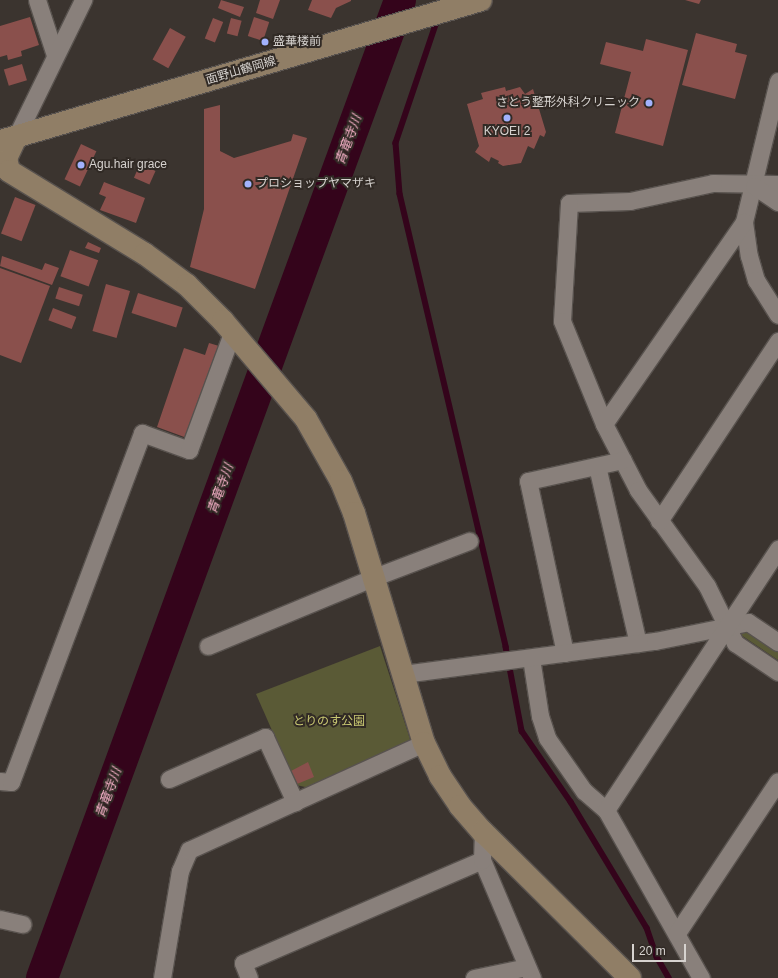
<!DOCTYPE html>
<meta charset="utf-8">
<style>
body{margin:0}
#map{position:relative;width:778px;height:978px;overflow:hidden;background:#3b342f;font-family:Helvetica,"Noto Sans JP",sans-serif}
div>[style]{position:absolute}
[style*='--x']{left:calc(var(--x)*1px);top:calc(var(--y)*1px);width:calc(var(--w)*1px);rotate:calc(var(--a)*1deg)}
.green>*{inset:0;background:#5a5a36}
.stream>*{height:5.5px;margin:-2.75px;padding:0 2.75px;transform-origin:2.75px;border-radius:2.75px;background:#34041b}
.river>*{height:32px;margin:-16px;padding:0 16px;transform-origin:16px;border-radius:16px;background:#34041b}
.building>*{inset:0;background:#8a504c;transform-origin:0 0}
.roads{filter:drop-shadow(1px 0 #58524e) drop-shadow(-1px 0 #58524e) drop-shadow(0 1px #58524e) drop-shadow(0 -1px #58524e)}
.street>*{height:17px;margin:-8.5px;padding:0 8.5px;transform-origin:8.5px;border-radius:8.5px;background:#89807b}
.secondary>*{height:22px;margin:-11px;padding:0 11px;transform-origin:11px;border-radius:11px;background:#907e66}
.dots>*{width:11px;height:11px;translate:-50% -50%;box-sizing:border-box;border:2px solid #312a25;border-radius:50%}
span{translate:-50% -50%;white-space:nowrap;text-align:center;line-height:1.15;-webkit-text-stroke:4px #312a25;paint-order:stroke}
.poi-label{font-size:12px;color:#d6d2cf}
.left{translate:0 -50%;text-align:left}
.right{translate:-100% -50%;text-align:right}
.street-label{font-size:12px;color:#d6d2cf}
.park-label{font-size:12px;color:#c9c872}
.water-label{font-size:13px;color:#f6b0c7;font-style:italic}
.scale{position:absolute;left:632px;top:944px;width:54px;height:18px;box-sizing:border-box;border:2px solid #d6d2cf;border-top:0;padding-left:5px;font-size:12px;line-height:14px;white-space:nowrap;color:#d6d2cf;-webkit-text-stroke:3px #312a25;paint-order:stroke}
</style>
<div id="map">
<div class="green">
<div style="clip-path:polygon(746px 630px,778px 651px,778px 660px,741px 635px)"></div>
<div style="clip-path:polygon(380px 646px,410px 739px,407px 747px,310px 788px,296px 785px,256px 694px)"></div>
</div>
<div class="stream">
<div style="--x:438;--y:19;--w:131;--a:108.7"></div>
<div style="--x:396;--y:143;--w:51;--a:85.5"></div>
<div style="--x:400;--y:194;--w:465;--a:76.8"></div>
<div style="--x:506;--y:647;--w:86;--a:79.2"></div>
<div style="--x:522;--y:731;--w:86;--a:55.4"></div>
<div style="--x:571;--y:802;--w:147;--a:58.9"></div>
<div style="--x:647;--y:928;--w:31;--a:71"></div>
<div style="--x:657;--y:957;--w:24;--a:60"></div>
</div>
<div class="river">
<div style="--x:42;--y:978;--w:1041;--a:-69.89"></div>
</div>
<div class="building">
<div style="clip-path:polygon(221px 0,244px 7px,240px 17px,218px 8px)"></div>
<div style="clip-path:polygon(260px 0,280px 0,273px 19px,256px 13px)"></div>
<div style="clip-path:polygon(312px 0,351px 0,351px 1px,336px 8px,331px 18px,308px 10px)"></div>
<div style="clip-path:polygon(685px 0,701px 0,699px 4px)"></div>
<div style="clip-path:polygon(30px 17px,39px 45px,21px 51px,22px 56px,8px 60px,7px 55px,0 57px,0 26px)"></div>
<div style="left:254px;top:17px;width:16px;height:20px;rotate:18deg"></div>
<div style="left:213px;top:18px;width:11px;height:22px;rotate:22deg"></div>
<div style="left:231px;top:18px;width:11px;height:16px;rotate:15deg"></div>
<div style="left:170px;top:28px;width:18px;height:36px;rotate:29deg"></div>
<div style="clip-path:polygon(696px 33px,737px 44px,735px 52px,747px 55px,735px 99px,682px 85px)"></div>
<div style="clip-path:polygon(646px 39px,688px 50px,663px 146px,615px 133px,631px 72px,600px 64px,606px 42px,643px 51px)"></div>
<div style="left:22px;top:64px;width:17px;height:19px;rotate:73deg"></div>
<div style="clip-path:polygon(505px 87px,506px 91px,520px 87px,525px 94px,533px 89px,546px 132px,544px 137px,540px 135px,534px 149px,528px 146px,521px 163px,503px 166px,498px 163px,499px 161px,491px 157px,489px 162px,475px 152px,479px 146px,467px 104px,483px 99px,481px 93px)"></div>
<div style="clip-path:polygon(220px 105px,220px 151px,234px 158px,291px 141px,293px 134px,307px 138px,255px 289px,190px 267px,204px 209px,204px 109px)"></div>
<div style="left:81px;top:144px;width:17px;height:39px;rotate:25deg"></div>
<div style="left:140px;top:164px;width:17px;height:15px;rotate:24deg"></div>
<div style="clip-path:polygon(104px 182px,145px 198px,136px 223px,100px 210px,106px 197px,99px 194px)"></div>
<div style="left:15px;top:197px;width:22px;height:39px;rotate:21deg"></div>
<div style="clip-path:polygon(88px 242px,101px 248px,99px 253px,85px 248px)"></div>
<div style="left:70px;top:250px;width:30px;height:28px;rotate:20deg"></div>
<div style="clip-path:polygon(2px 256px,42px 270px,45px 263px,59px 268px,52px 285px,0 266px)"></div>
<div style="clip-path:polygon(0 268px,50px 286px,21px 363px,0 355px)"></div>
<div style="left:106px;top:284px;width:25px;height:49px;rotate:16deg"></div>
<div style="left:59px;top:287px;width:25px;height:12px;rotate:18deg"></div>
<div style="left:138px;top:293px;width:47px;height:21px;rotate:18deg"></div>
<div style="left:53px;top:308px;width:25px;height:13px;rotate:21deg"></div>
<div style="clip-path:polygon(209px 343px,219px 346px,187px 438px,157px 427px,184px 348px,205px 355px)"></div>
<div style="clip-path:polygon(308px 762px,314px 777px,297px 784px,291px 771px)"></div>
</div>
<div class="roads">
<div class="street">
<div style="--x:37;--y:0;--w:58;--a:71.9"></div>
<div style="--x:778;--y:81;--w:145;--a:103.6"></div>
<div style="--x:744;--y:222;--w:34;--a:82"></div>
<div style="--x:749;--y:256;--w:25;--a:74"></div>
<div style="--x:756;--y:280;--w:41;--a:57.8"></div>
<div style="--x:16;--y:137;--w:153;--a:-63.9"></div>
<div style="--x:778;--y:184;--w:65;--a:-179.1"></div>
<div style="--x:713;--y:183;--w:85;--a:167.8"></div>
<div style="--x:630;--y:201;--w:61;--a:178.1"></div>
<div style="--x:569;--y:203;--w:118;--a:93.4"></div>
<div style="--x:562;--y:321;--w:111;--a:67.8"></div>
<div style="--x:604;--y:424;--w:74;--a:62.7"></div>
<div style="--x:638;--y:490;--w:118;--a:54.3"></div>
<div style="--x:707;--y:586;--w:64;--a:63.8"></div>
<div style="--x:735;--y:643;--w:52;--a:34"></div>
<div style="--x:754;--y:186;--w:29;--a:34"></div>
<div style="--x:604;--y:424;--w:246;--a:-55.3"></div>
<div style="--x:597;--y:466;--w:182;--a:77"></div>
<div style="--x:659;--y:521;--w:216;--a:-56.5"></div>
<div style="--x:208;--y:646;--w:178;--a:-22.5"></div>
<div style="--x:372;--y:578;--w:104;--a:-20.9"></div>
<div style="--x:565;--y:653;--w:176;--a:-102.1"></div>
<div style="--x:528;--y:481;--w:97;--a:-12.5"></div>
<div style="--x:531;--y:658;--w:59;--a:81.2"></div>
<div style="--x:540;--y:716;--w:23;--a:72"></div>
<div style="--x:547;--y:738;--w:65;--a:55.1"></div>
<div style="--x:584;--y:791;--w:29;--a:41"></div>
<div style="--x:606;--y:810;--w:193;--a:60.5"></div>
<div style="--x:403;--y:674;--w:254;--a:-7.5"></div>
<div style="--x:655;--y:641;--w:95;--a:-11.5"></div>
<div style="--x:748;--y:622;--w:36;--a:34"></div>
<div style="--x:169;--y:779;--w:105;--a:-23.6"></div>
<div style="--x:265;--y:737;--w:72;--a:65.2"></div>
<div style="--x:0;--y:781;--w:11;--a:5"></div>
<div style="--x:11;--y:782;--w:373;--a:-69.4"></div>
<div style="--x:142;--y:433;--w:50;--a:19.9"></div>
<div style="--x:189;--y:450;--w:125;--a:-69.8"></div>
<div style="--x:606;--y:810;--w:313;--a:-56.6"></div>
<div style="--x:482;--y:860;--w:128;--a:67"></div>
<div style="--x:0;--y:919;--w:23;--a:13"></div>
<div style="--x:677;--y:933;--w:182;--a:-56.4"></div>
<div style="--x:162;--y:978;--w:109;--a:-80.5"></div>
<div style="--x:180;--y:871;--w:23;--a:-67"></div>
<div style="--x:189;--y:850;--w:258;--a:-24.5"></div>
<div style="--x:249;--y:978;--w:16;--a:-112"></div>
<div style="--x:243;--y:963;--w:260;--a:-23.3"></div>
<div style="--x:482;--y:860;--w:28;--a:-88"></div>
<div style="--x:474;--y:978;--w:54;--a:-11.7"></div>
</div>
<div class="secondary">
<div style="--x:16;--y:137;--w:23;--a:115"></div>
<div style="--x:6;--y:158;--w:13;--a:77"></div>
<div style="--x:9;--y:171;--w:159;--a:31.4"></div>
<div style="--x:145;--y:254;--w:52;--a:36.4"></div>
<div style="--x:187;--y:285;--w:51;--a:45"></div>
<div style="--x:223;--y:321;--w:128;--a:49.7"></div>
<div style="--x:306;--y:419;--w:71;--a:60.6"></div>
<div style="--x:341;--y:481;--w:35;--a:68"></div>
<div style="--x:354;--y:513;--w:240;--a:73.1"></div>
<div style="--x:424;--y:743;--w:37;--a:64"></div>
<div style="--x:440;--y:776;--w:36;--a:56"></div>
<div style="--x:460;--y:806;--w:35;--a:49"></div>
<div style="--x:483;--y:832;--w:207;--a:44.8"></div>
<div style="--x:1;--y:141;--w:500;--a:-16.37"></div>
</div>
</div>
<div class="dots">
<div style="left:265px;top:42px;background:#a2b2fd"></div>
<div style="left:649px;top:103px;background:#a2b2fd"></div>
<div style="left:507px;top:118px;background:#a2b2fd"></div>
<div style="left:81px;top:165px;background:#a2b2fd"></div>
<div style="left:248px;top:184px;background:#a2b2fd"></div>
</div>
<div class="poi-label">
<span class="left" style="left:273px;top:42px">盛華楼前</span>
<span class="right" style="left:640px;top:103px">さとう整形外科クリニック</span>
<span style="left:507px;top:132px">KYOEI 2</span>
<span class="left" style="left:89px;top:165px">Agu.hair grace</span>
<span class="left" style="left:256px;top:184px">プロショップヤマザキ</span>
</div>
<div class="street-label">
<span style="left:241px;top:71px;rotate:-16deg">面野山鶴岡線</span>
</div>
<div class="park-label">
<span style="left:329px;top:722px">とりのす公園</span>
</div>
<div class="water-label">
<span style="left:349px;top:140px;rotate:-70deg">青竜寺川</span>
<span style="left:221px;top:489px;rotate:-70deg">青竜寺川</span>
<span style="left:109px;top:793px;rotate:-70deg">青竜寺川</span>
</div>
<div class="scale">20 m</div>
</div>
